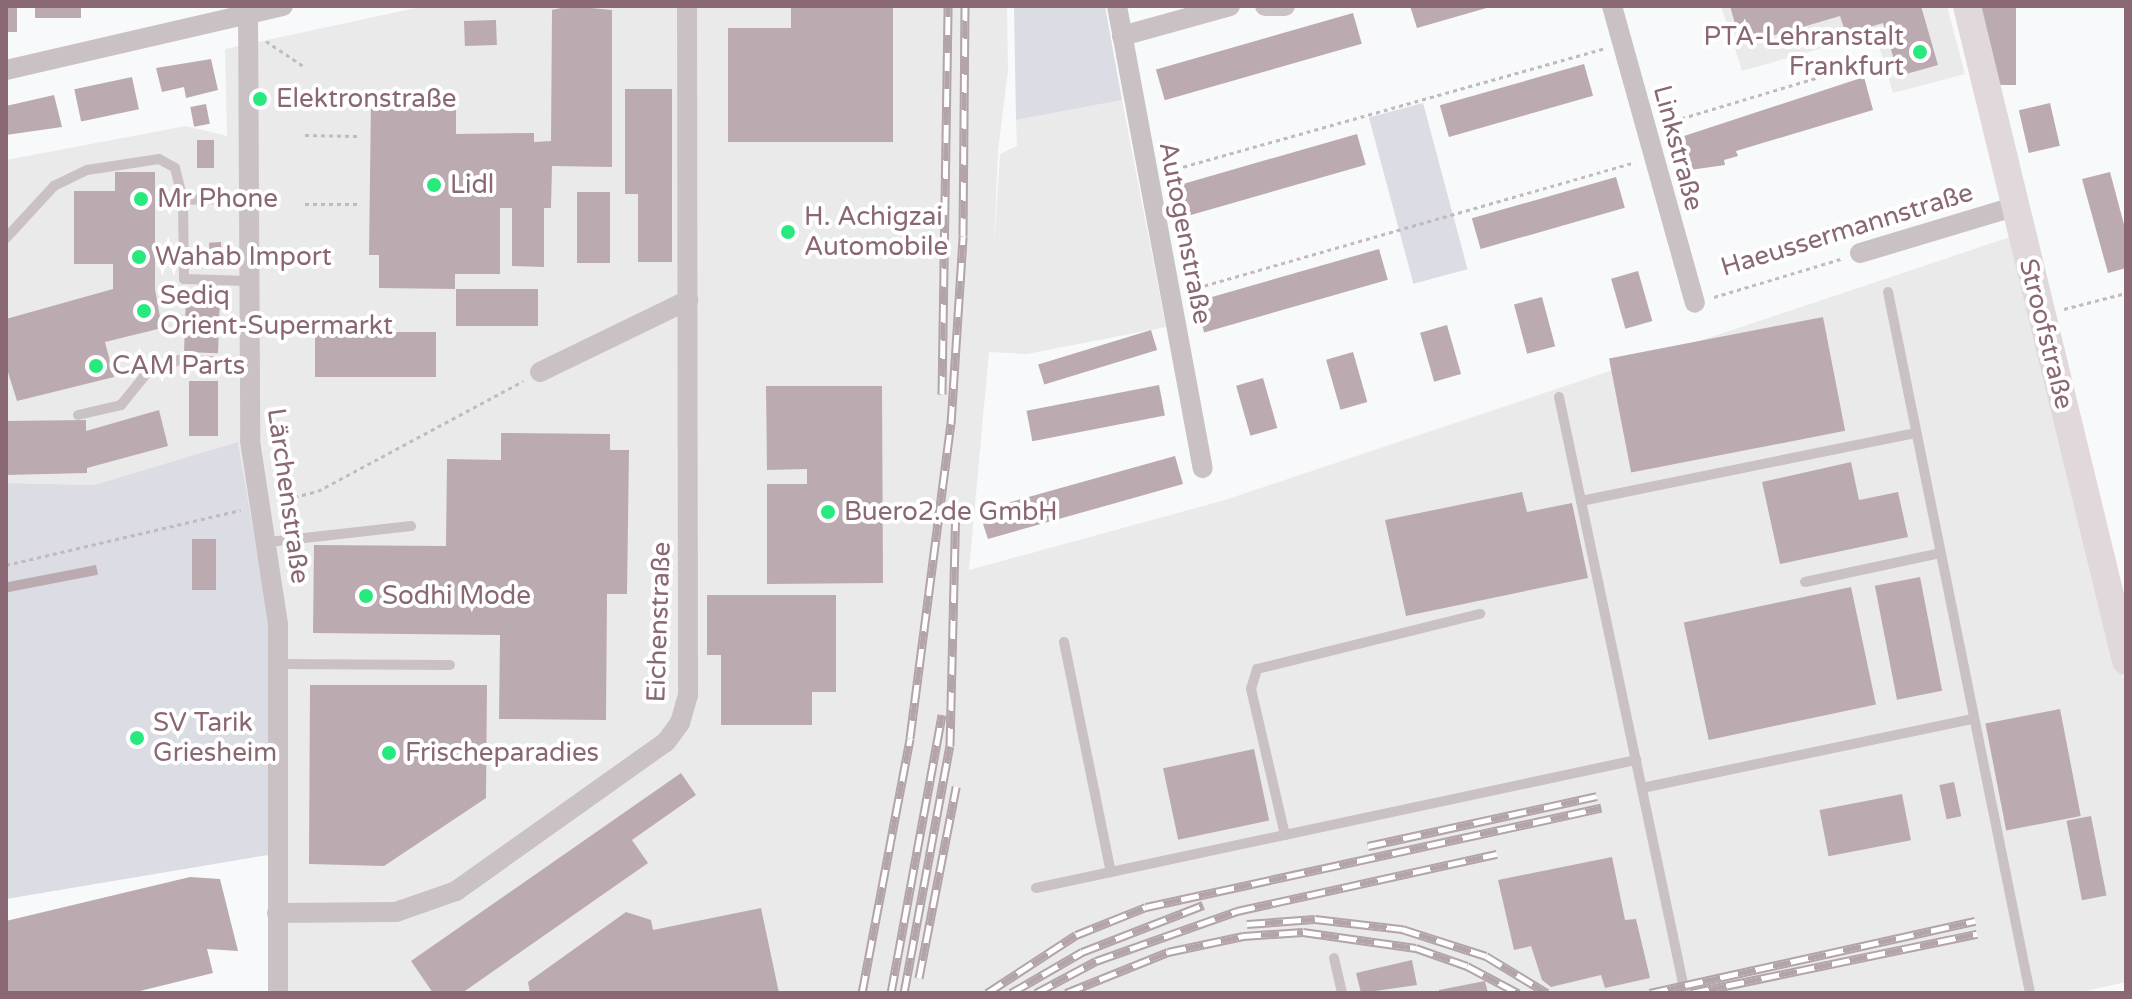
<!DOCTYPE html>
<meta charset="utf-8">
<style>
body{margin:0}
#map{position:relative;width:2132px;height:999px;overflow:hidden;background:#f8f9fa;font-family:"Varela Round",sans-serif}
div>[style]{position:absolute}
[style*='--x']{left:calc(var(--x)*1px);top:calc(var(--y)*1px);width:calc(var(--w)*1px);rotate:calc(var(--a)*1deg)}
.built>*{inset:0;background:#ebeaeb}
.green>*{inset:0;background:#dbdce4;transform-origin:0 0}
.building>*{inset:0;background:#bbabb1;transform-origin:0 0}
.path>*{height:3px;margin-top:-1.5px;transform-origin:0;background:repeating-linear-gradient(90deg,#c2bbbd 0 4px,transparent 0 8px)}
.lane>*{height:10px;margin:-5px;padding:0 5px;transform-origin:5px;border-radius:5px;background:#cac1c4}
.street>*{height:20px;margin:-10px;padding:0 10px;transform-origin:10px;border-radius:10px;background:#cac1c4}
.secondary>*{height:28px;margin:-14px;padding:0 14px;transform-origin:14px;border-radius:14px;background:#e0d8da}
.rail>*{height:9px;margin-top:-4.5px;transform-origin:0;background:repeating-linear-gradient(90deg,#fff 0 18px,#b2a4a8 0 36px);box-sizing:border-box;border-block:2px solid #b2a4a8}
.dots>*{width:22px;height:22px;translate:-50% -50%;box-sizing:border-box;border:4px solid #fff;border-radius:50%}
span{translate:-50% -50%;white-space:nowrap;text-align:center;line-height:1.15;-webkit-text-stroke:8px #fff;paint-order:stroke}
.poi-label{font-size:26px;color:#8a6873}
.right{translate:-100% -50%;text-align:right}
.left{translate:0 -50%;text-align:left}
.street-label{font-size:26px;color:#8a6873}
.frame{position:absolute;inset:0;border:8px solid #8a6873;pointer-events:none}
</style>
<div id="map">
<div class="built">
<div style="clip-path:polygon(425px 6px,1007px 6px,1008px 71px,998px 151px,994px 246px,1000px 154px,1017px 146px,1016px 120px,1122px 100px,1166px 327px,1027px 354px,989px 352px,969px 570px,1225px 500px,2013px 236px,2126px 688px,2126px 982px,2077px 993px,268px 993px,269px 621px,238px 443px,94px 485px,6px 483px,6px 160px,186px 126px,227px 136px,225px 49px)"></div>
<div style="clip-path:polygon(1721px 6px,1947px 6px,1965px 74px,1893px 93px,1875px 33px,1742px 71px)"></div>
</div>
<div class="green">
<div style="clip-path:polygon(1014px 6px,1105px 6px,1122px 100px,1016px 120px)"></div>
<div style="left:1423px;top:103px;width:172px;height:56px;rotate:75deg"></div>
<div style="clip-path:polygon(238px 442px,269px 621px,268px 855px,6px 899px,6px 483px,94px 485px)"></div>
</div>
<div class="building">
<div style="left:6px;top:6px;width:11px;height:26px"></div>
<div style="left:35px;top:6px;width:46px;height:12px"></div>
<div style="clip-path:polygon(570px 6px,612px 10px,612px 167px,552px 166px,551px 208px,544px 208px,544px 267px,512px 266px,512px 208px,500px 208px,500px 274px,455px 274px,455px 289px,379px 288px,379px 255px,369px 255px,371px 98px,456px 99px,456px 134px,534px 133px,534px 142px,551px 141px,552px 10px)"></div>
<div style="clip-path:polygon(791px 6px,893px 6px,893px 142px,728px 142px,728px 28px,791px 28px)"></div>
<div style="clip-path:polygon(1410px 6px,1489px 6px,1490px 7px,1417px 28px)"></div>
<div style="clip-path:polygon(1730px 6px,1921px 6px,1938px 65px,1899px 76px,1883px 23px,1846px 34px,1840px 16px,1741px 45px)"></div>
<div style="left:1981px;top:6px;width:35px;height:79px"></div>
<div style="left:1353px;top:13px;width:32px;height:205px;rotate:74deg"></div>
<div style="left:496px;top:20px;width:25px;height:32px;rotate:88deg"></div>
<div style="clip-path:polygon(211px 59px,218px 90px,186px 98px,184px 87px,162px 92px,156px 68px)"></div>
<div style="left:1584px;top:64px;width:33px;height:150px;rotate:74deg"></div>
<div style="left:132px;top:77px;width:33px;height:59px;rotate:78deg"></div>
<div style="clip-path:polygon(1864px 77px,1873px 110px,1736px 151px,1738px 156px,1724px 160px,1725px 165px,1690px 170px,1681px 137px)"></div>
<div style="clip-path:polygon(625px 89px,672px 89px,672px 262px,638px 262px,638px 194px,625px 194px)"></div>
<div style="clip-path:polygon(54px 95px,62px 127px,6px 135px,6px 106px)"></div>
<div style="left:2050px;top:103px;width:44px;height:32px;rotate:77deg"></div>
<div style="left:206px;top:104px;width:20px;height:16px;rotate:79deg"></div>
<div style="left:1357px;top:134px;width:32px;height:191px;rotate:74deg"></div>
<div style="left:197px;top:140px;width:17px;height:28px"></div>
<div style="clip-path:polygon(115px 172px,155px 172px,155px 289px,162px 328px,105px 342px,114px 377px,17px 401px,6px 366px,6px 319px,113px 289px,113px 264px,74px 264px,74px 191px,115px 191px)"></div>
<div style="clip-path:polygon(2110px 172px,2126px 232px,2126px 268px,2108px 273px,2082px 179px)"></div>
<div style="left:1616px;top:177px;width:32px;height:150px;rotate:74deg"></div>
<div style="left:577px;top:192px;width:33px;height:71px"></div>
<div style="left:221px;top:242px;width:20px;height:12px;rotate:87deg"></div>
<div style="left:1379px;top:249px;width:32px;height:191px;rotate:74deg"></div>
<div style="left:1638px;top:271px;width:52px;height:28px;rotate:74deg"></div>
<div style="left:456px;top:289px;width:82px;height:37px"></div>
<div style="left:186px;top:296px;width:34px;height:56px;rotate:2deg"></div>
<div style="left:1542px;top:297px;width:51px;height:29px;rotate:75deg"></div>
<div style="left:1823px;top:317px;width:116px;height:218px;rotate:79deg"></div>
<div style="left:1447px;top:325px;width:51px;height:28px;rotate:74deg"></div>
<div style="left:1151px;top:330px;width:21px;height:118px;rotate:73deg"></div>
<div style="left:315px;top:332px;width:121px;height:45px"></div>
<div style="left:1353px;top:352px;width:52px;height:28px;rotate:74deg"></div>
<div style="left:1263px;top:378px;width:52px;height:28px;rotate:74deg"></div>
<div style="left:189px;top:381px;width:29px;height:55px"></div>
<div style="left:1159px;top:385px;width:31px;height:135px;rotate:79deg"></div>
<div style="clip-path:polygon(766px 386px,882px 386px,883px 583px,767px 584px,767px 484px,807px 484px,807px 469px,767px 470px)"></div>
<div style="clip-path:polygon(159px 410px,168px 446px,87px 468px,87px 473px,6px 475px,6px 421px,86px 420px,86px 431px)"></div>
<div style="clip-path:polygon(501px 433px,610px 434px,610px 450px,629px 450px,627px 594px,607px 594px,606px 720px,499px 719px,500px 635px,313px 633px,314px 545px,446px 546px,447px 459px,501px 460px)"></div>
<div style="clip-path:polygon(1175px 456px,1183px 484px,988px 539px,983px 524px,993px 521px,989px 508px)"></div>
<div style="clip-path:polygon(1851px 462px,1859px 500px,1898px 492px,1908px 537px,1780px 564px,1762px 482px)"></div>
<div style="clip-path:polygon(1522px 492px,1527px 512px,1572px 503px,1588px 578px,1406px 616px,1385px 520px)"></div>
<div style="left:192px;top:539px;width:24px;height:51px"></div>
<div style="left:96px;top:565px;width:10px;height:92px;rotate:79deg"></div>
<div style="left:1920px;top:577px;width:116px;height:46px;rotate:79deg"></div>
<div style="left:1851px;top:587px;width:120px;height:171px;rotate:78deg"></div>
<div style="clip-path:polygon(707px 595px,836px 595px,836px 692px,812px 692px,812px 725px,721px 725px,721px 655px,707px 655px)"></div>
<div style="clip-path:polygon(310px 685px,487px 685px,486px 798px,384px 866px,309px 864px)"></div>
<div style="left:2060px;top:709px;width:109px;height:76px;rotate:79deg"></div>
<div style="left:1254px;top:749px;width:73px;height:93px;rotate:78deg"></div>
<div style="clip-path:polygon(681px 773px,696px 795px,632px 840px,648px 863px,462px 993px,433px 993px,411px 961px)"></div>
<div style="left:1954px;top:782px;width:35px;height:15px;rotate:78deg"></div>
<div style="left:1902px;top:794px;width:47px;height:84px;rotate:79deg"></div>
<div style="left:2091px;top:816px;width:81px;height:25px;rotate:79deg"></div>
<div style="clip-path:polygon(1612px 857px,1625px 920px,1636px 919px,1650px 978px,1605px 988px,1601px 975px,1551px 987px,1542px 980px,1531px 946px,1514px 950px,1498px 880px)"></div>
<div style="clip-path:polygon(190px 877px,220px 879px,238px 951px,207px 949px,213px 973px,132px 993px,6px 993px,6px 921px)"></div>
<div style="clip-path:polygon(761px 908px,779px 993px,530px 993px,528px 982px,626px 912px,651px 920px,653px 930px)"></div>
<div style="clip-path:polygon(1412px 960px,1417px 985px,1361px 993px,1356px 973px)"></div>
<div style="clip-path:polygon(1485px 981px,1488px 993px,1439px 993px,1439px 990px)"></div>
</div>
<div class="path">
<div style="--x:266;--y:41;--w:48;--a:34"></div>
<div style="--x:1666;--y:123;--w:216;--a:-16.7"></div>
<div style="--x:305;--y:135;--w:52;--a:1.1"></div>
<div style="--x:1168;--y:171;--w:452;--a:-15.7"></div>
<div style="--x:305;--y:204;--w:52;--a:0"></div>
<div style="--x:1189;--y:290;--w:464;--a:-16"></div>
<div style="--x:1714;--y:297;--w:133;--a:-16.7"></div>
<div style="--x:2064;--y:309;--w:64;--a:-14.5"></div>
<div style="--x:279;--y:501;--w:40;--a:-14.4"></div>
<div style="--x:318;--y:491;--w:233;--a:-28.2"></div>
<div style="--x:6;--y:565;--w:241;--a:-13.2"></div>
</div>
<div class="lane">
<div style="--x:183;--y:200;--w:79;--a:89.3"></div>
<div style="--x:184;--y:279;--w:64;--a:1.8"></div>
<div style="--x:6;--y:238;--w:71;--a:-47.3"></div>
<div style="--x:54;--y:186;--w:37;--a:-26"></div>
<div style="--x:87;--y:170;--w:73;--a:-8.7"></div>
<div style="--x:159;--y:159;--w:18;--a:29"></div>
<div style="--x:175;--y:168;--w:33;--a:76"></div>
<div style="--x:183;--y:200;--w:65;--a:-1.8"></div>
<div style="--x:1888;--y:292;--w:715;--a:78.55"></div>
<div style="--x:1559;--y:397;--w:609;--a:78.06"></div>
<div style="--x:78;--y:415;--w:44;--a:-13.1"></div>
<div style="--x:121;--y:405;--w:41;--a:-50.9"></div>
<div style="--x:147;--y:373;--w:35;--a:-22"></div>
<div style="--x:180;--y:360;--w:69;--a:1.7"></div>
<div style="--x:1581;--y:501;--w:342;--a:-11.5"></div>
<div style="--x:269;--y:542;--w:143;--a:-6.4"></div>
<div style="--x:1805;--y:582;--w:138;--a:-12.1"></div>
<div style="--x:1064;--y:642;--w:235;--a:78.5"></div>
<div style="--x:277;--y:664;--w:173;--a:0.3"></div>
<div style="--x:1642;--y:788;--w:338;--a:-11.8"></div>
<div style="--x:1285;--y:835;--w:150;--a:-103.1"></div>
<div style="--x:1251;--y:689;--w:21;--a:-73"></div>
<div style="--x:1257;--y:669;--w:230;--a:-13.9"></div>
<div style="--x:1036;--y:888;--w:614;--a:-12.04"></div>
<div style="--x:1334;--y:958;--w:36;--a:77"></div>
</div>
<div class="street">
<div style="--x:248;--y:6;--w:435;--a:89.7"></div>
<div style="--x:250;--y:441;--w:186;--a:81.3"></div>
<div style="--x:278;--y:625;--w:368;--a:90"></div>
<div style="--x:1117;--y:6;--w:470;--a:79.5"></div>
<div style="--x:1265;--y:6;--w:20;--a:0"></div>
<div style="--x:1612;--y:6;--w:308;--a:74.4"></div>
<div style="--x:1122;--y:36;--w:112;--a:-15.5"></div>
<div style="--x:6;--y:70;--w:284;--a:-13"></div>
<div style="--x:1860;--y:253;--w:160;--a:-16.7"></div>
<div style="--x:540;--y:372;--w:165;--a:-25.9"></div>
<div style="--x:277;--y:913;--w:119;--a:-0.5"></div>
<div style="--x:396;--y:912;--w:64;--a:-19.3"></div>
<div style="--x:456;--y:891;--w:257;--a:-35.4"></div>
<div style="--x:666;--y:742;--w:24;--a:-54"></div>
<div style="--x:680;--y:723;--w:29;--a:-74"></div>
<div style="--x:688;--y:695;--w:689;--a:-90.08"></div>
</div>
<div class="secondary">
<div style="--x:1967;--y:6;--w:674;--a:76.36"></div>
</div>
<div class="rail">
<div style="--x:942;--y:394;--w:388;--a:-89.1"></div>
<div style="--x:1368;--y:846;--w:234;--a:-12.3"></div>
<div style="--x:1247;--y:924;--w:68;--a:-4.2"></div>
<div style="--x:1315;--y:919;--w:88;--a:6.6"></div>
<div style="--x:1402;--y:929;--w:88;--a:17.8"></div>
<div style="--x:1486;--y:956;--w:71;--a:31.2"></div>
<div style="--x:919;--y:978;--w:195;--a:-79"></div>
<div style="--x:862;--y:993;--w:259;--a:-79.3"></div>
<div style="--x:910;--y:738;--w:317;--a:-82.6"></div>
<div style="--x:951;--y:424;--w:188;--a:-86.3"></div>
<div style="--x:963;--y:236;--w:230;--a:-89.5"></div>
<div style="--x:891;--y:993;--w:283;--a:-79.6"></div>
<div style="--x:904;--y:993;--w:251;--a:-79.5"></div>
<div style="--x:950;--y:746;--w:240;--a:-88.6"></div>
<div style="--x:987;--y:993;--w:106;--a:-33.1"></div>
<div style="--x:1076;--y:935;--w:75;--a:-21.8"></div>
<div style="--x:1146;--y:907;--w:466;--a:-12.3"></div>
<div style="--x:1011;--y:993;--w:82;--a:-30"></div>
<div style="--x:1082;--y:952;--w:130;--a:-21.2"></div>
<div style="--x:1036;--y:993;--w:68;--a:-28.1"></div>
<div style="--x:1096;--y:961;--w:150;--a:-19.5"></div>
<div style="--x:1237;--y:911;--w:266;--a:-12.4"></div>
<div style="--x:1066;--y:993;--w:110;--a:-21.9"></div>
<div style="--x:1168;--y:952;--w:77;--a:-12"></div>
<div style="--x:1243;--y:936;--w:60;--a:-3.8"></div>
<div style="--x:1303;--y:932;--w:114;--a:8.1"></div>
<div style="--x:1416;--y:948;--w:54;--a:19.4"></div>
<div style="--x:1467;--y:966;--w:58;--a:27.9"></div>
<div style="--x:1650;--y:993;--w:333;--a:-12.5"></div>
<div style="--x:1691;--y:993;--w:292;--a:-11.7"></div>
</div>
<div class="dots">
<div style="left:1920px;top:52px;background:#28e97e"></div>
<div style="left:260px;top:99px;background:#28e97e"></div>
<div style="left:434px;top:185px;background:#28e97e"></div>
<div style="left:141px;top:199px;background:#28e97e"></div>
<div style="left:788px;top:232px;background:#28e97e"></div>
<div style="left:139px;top:257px;background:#28e97e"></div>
<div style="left:144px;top:311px;background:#28e97e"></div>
<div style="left:96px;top:366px;background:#28e97e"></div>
<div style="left:828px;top:512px;background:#28e97e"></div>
<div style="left:366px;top:596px;background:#28e97e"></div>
<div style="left:137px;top:738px;background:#28e97e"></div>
<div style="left:389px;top:753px;background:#28e97e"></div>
</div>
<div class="poi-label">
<span class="right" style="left:1904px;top:52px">PTA-Lehranstalt<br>Frankfurt</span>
<span class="left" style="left:276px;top:99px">Elektronstraße</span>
<span class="left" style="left:450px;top:185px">Lidl</span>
<span class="left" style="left:157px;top:199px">Mr Phone</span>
<span class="left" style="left:804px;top:232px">H. Achigzai<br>Automobile</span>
<span class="left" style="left:155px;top:257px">Wahab Import</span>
<span class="left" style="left:160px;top:311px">Sediq<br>Orient-Supermarkt</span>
<span class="left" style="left:112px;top:366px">CAM Parts</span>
<span class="left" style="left:844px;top:512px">Buero2.de GmbH</span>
<span class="left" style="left:382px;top:596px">Sodhi Mode</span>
<span class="left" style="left:153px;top:738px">SV Tarik<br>Griesheim</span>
<span class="left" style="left:405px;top:753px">Frischeparadies</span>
</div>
<div class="street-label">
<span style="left:1678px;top:148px;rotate:75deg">Linkstraße</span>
<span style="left:1847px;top:230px;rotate:-17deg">Haeussermannstraße</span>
<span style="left:1185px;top:233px;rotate:79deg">Autogenstraße</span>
<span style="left:2046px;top:334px;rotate:76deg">Stroofstraße</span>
<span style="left:288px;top:496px;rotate:82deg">Lärchenstraße</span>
<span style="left:659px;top:622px;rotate:-88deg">Eichenstraße</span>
</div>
<div class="frame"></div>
</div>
